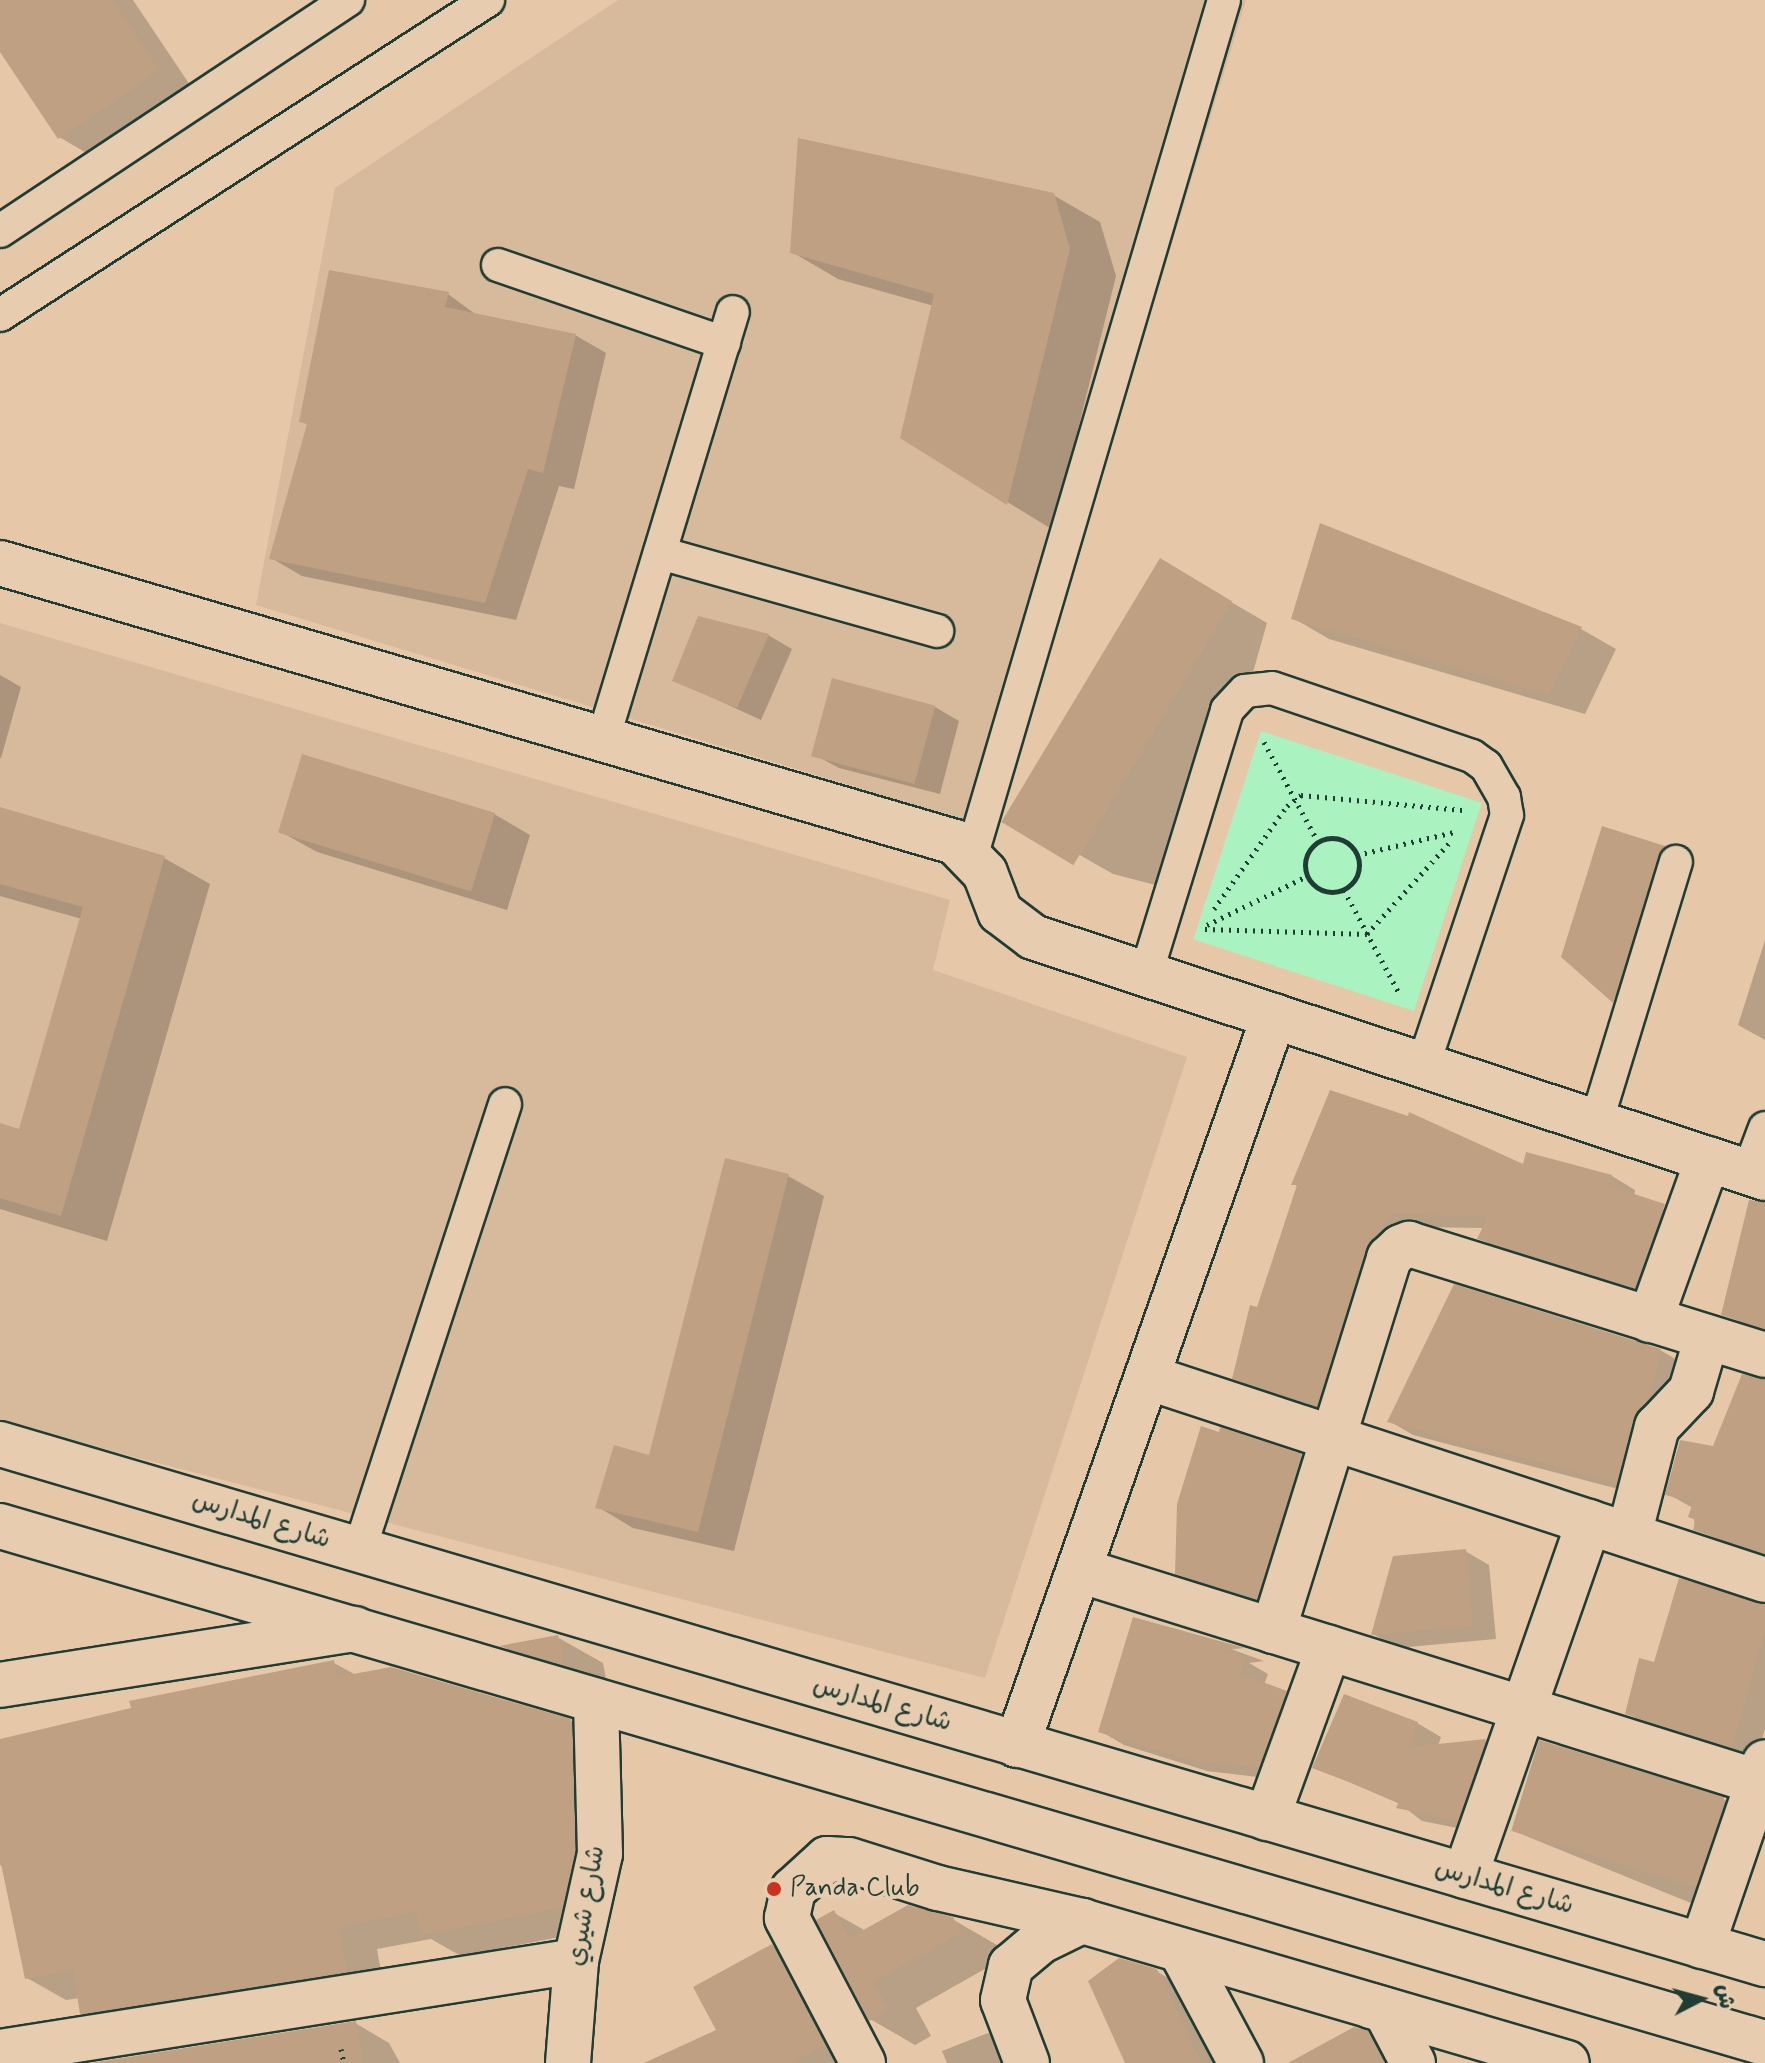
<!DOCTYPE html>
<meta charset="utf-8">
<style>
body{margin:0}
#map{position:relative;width:1765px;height:2063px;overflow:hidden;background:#e6c8a9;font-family:Mynerve,"Playpen Sans Arabic",sans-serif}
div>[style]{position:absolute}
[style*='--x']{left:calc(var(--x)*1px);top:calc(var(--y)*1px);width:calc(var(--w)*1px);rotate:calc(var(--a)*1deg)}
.built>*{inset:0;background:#d7b99b}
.green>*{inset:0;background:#aaf2bf;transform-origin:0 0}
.shadow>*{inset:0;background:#0003}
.building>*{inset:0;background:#c0a082;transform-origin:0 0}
.path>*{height:5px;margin-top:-2.5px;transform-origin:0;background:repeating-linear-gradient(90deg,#1f3d34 0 2px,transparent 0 8px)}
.path>.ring{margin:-2.5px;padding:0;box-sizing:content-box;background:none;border:5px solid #1f3d34;border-radius:50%}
.roads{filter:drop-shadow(2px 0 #1f3d34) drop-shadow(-2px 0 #1f3d34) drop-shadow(0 2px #1f3d34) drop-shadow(0 -2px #1f3d34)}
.service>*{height:32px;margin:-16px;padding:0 16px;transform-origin:16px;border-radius:16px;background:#e7ccaf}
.minor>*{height:44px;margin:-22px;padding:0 22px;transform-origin:22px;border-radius:22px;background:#e7ccaf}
.tertiary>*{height:44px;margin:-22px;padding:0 22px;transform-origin:22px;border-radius:22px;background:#e7ccaf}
.dots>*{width:22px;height:22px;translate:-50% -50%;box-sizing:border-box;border:4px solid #e7ccaf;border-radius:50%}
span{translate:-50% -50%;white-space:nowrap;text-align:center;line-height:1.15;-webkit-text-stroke:8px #e7ccaf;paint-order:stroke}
.street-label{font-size:26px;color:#1f3d34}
.poi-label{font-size:26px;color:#1f3d34}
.left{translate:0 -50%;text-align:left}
.north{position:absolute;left:1661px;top:1959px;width:80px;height:80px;-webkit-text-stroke:6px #e7ccaf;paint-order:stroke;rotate:84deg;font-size:22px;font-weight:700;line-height:32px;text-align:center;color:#1f3d34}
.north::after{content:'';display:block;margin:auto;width:28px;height:36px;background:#1f3d34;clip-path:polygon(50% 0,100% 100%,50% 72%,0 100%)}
</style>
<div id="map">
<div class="built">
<div style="clip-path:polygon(618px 0,1246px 0,994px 829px,256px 605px,335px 188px)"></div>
<div style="clip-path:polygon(0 623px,950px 900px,933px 970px,1187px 1057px,985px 1678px,0 1422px)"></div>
</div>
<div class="green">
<div style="left:1261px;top:731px;width:232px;height:219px;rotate:18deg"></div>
</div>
<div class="shadow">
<div style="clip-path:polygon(0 0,133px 0,194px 91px,95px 158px,59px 137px,0 48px)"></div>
<div style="clip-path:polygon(1053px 195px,1100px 222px,1116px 276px,1053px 530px,902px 437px,934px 306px,838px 279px,792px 252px)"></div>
<div style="clip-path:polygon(448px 294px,478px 316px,575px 335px,606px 353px,574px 489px,559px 486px,516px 620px,302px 576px,271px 558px,308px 425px,302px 421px)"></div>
<div style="clip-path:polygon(1161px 561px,1267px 623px,1190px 894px,1113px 874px,1078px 854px)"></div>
<div style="clip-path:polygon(1293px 618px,1581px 629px,1616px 649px,1585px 714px,1329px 639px)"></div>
<div style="clip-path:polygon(768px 635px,792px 649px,761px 720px,674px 680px)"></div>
<div style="clip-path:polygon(0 675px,21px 687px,1px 758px,0 758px)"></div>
<div style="clip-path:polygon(935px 707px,959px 721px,940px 794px,839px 768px,815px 755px)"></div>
<div style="clip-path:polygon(0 809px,164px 858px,210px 884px,107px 1241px,0 1209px,0 1125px,20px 1131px,82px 919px,0 896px)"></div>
<div style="clip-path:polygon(494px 814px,530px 835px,507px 910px,317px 852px,281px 832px)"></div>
<div style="clip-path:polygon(1664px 847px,1688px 861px,1637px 1014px,1564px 956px)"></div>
<div style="clip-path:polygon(1765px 940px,1765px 1040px,1738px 1025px)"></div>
<div style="clip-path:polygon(1524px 1167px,1612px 1176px,1635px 1190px,1634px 1196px,1688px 1220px,1659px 1300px,1503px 1252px,1479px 1238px,1484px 1228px,1415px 1227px,1341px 1419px,1259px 1392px,1235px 1378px,1299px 1187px,1293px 1184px)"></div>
<div style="clip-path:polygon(788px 1176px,824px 1196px,734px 1551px,633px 1528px,598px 1507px,650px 1457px)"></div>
<div style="clip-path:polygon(1765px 1227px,1765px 1334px,1724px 1314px)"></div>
<div style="clip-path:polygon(1660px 1350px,1684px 1364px,1641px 1495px,1413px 1435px,1389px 1421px)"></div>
<div style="clip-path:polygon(1765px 1380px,1765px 1559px,1695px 1529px,1693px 1508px,1668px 1494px,1715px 1448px)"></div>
<div style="clip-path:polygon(1301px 1456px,1325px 1470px,1281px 1612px,1201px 1587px,1177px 1573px)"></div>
<div style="clip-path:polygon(1465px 1551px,1489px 1565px,1496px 1639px,1397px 1648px,1373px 1634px)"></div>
<div style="clip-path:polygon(1765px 1608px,1765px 1729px,1756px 1760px,1651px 1727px,1627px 1713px,1656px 1664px)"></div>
<div style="clip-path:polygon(1176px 1629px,1264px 1661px,1249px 1663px,1268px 1674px,1264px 1685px,1310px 1707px,1283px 1780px,1207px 1771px,1124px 1745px,1100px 1731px)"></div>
<div style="clip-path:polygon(557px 1637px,603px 1663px,608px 1690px,547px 1672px,504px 1647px)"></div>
<div style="clip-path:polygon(334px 1663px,356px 1675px,571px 1721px,610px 1744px,601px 1929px,461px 1956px,431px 1939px,377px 1949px,385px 1994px,121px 2035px,82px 2013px,80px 1998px,66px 2000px,27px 1978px,8px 1869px,0 1865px,0 1741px)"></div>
<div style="clip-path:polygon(1417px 1723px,1441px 1737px,1438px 1746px,1486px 1741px,1509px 1755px,1482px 1833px,1422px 1821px,1400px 1804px,1314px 1767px)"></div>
<div style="clip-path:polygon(1723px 1799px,1747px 1813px,1713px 1912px,1511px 1830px)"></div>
<div style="clip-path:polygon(834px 1913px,866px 1931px,952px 1919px,997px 1945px,1004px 1958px,916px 2008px,931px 2036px,915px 2045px,870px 2019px)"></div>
<div style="clip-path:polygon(772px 1946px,810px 1968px,860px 2063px,649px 2063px,719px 2030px)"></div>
<div style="clip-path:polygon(1156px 1971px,1189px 1990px,1223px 2063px,1128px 2063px)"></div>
<div style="clip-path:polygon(355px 2023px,389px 2043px,400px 2063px,103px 2063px)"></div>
<div style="clip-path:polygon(988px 2033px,1026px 2055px,1029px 2063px,947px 2063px,942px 2051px)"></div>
<div style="clip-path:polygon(1367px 2033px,1403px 2054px,1409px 2063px,1331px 2063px)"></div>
</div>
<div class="building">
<div style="clip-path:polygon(0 0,112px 0,159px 70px,58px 139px,0 52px)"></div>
<div style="clip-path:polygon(798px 138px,1054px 193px,1070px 249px,1007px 505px,900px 438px,934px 294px,790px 253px)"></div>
<div style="clip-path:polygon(329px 270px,449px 292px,445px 307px,576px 334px,543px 473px,528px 469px,485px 603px,269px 559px,307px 424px,299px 422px)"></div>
<div style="clip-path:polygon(1320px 523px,1582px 627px,1549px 695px,1291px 619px)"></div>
<div style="left:1160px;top:558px;width:84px;height:308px;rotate:31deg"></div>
<div style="clip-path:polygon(698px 616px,769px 634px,737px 708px,672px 681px)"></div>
<div style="left:832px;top:678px;width:107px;height:81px;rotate:15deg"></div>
<div style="left:302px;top:754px;width:202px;height:82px;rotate:17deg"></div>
<div style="clip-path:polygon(0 807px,165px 856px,61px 1216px,0 1198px,0 1123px,19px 1129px,83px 907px,0 884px)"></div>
<div style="clip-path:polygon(1602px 826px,1665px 846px,1613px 1003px,1561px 957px)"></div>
<div style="clip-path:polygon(1330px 1090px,1408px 1116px,1409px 1112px,1523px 1164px,1526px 1152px,1612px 1175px,1609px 1186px,1665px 1204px,1635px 1288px,1477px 1239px,1488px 1216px,1391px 1214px,1365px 1251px,1317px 1406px,1232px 1379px,1250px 1305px,1257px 1307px,1297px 1185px,1291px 1185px)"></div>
<div style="clip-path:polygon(725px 1158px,789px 1174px,698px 1532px,595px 1508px,614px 1445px,649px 1455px)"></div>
<div style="clip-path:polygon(1749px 1200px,1765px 1202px,1765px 1329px,1721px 1315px)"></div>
<div style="clip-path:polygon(1454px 1284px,1661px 1349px,1649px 1400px,1633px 1421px,1617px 1483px,1387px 1422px)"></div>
<div style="clip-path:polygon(1742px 1374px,1765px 1379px,1765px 1554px,1693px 1530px,1696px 1520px,1688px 1517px,1693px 1502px,1665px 1495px,1680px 1440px,1713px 1446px)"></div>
<div style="clip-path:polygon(1201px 1426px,1219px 1432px,1220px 1427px,1302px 1454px,1257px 1599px,1175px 1574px,1177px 1504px)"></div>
<div style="clip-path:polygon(1466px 1549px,1473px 1626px,1371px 1635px,1393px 1556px)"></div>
<div style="clip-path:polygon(1679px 1578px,1765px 1604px,1765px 1630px,1732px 1748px,1625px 1714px,1639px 1658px,1654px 1662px)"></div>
<div style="clip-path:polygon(1133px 1617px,1245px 1648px,1224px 1650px,1245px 1658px,1240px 1674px,1287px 1691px,1259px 1768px,1180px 1758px,1098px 1732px)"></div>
<div style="clip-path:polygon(558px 1635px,564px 1665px,499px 1646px)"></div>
<div style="clip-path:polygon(334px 1660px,337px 1677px,391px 1667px,571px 1719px,575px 1852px,562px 1908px,421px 1935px,416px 1912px,339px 1927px,347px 1972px,80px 2014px,73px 1970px,25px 1979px,0 1859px,0 1739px,131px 1708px,129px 1701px)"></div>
<div style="clip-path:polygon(1344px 1694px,1418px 1722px,1409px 1747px,1486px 1739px,1458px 1821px,1396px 1808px,1399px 1801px,1312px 1768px)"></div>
<div style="left:1539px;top:1740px;width:194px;height:95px;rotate:17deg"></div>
<div style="clip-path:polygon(908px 1905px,953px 1917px,961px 1933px,873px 1982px,888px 2010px,869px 2021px,816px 1920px,834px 1910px,849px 1938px)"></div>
<div style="clip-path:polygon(772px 1944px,825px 2045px,791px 2063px,644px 2063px,716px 2030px,693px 1987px)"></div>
<div style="clip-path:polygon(1119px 1958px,1157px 1969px,1201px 2063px,1125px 2063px,1088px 1981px)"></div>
<div style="clip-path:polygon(356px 2021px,363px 2063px,91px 2063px)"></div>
<div style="clip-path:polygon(1354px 2027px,1368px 2031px,1385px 2063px,1288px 2063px)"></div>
</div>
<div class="path">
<div style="--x:1264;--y:742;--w:114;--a:61.6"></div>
<div class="ring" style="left:1305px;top:838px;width:49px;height:49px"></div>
<div style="--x:1357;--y:855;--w:100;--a:-13.3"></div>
<div style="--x:1344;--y:890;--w:119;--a:61.9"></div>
<div style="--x:1214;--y:909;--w:126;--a:-54.7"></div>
<div style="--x:1287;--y:806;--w:18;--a:-38"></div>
<div style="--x:1301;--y:795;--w:162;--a:5.3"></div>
<div style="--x:1207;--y:925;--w:111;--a:-26.1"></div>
<div style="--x:1205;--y:929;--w:162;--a:1.8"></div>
<div style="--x:1367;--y:934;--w:124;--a:-47.9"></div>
<div style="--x:341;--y:2049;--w:14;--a:78"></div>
</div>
<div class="roads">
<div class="service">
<div style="--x:0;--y:231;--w:418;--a:-33.6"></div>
<div style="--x:498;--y:265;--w:239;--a:19"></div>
<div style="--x:0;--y:315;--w:581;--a:-32.84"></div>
<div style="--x:660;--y:553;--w:288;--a:15.7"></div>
<div style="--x:604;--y:736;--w:443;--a:-73.1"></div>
<div style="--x:972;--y:854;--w:890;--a:-73.56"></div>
<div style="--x:1146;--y:974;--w:276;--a:-72.9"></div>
<div style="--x:1227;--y:710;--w:26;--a:-47"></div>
<div style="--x:1245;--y:691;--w:27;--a:-6"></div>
<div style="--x:1272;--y:688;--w:211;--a:18.8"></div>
<div style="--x:1472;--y:756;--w:17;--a:36"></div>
<div style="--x:1486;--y:766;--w:36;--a:60"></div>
<div style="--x:1504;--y:797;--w:18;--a:81"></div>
<div style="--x:1507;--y:815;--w:265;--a:108.5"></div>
<div style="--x:1597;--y:1120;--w:270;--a:-73"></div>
<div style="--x:1748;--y:1173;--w:48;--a:-69.3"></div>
<div style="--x:359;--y:1551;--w:470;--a:-71.9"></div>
</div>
<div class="minor">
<div style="--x:0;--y:563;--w:995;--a:16.29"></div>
<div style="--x:955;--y:842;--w:43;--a:45.9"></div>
<div style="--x:985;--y:873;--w:42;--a:69"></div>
<div style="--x:1000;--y:912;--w:41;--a:37.1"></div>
<div style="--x:1033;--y:937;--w:771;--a:18.22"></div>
<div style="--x:1650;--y:1320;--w:171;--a:-70.2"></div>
<div style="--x:1147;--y:1377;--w:650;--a:18.18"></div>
<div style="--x:1629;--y:1535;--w:112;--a:-75.5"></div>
<div style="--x:1657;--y:1427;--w:50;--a:-46.6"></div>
<div style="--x:1691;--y:1391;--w:56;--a:-73.5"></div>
<div style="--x:1079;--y:1570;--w:711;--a:17.34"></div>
<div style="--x:1273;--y:1631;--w:391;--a:-72.7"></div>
<div style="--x:1389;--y:1258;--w:16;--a:-43"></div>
<div style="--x:1401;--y:1247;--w:9;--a:-21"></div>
<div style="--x:1409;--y:1244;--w:373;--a:17.3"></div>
<div style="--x:0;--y:1685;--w:359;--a:-9"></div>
<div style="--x:1017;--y:1745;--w:773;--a:-70.58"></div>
<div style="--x:1267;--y:1818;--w:181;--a:-70"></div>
<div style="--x:1465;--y:1876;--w:375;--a:-70.7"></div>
<div style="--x:1702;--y:1946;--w:194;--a:-71.1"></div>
<div style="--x:1182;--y:1953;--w:125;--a:61.8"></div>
<div style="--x:1371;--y:2006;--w:15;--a:16"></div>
<div style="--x:1385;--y:2010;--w:60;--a:62.2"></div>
<div style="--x:0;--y:2052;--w:583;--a:-8.98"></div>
<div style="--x:568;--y:2063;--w:102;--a:-85.5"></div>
<div style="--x:576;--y:1961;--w:110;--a:-77.4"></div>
<div style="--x:600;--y:1854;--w:153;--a:-91.5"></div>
<div style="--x:863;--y:2063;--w:164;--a:-117.7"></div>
<div style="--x:787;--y:1918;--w:29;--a:-78"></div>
<div style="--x:793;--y:1890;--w:46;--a:-42.4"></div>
<div style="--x:827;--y:1859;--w:22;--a:3"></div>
<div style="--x:849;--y:1860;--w:93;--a:17.5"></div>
<div style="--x:938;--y:1888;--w:148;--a:12.9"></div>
<div style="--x:1082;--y:1921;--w:505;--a:16.32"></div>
<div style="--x:1027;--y:2063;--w:67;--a:-110.9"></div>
<div style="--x:1003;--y:2000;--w:35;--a:-77"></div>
<div style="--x:1011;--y:1966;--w:39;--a:-40"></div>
<div style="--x:1041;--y:1941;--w:46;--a:-26"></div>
</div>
<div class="tertiary">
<div style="--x:0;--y:1444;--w:1840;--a:16.42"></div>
<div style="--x:0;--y:1526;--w:1839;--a:16.33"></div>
</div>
</div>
<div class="dots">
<div style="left:774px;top:1889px;background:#c8321e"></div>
</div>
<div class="street-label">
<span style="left:261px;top:1521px;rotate:17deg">شارع المدارس</span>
<span style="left:882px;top:1705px;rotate:16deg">شارع المدارس</span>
<span style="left:1504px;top:1888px;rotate:16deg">شارع المدارس</span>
<span style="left:587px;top:1906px;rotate:-80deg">شارع شيري</span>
</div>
<div class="poi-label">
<span class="left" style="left:790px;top:1889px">Panda Club</span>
</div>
<div class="north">ش</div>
</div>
